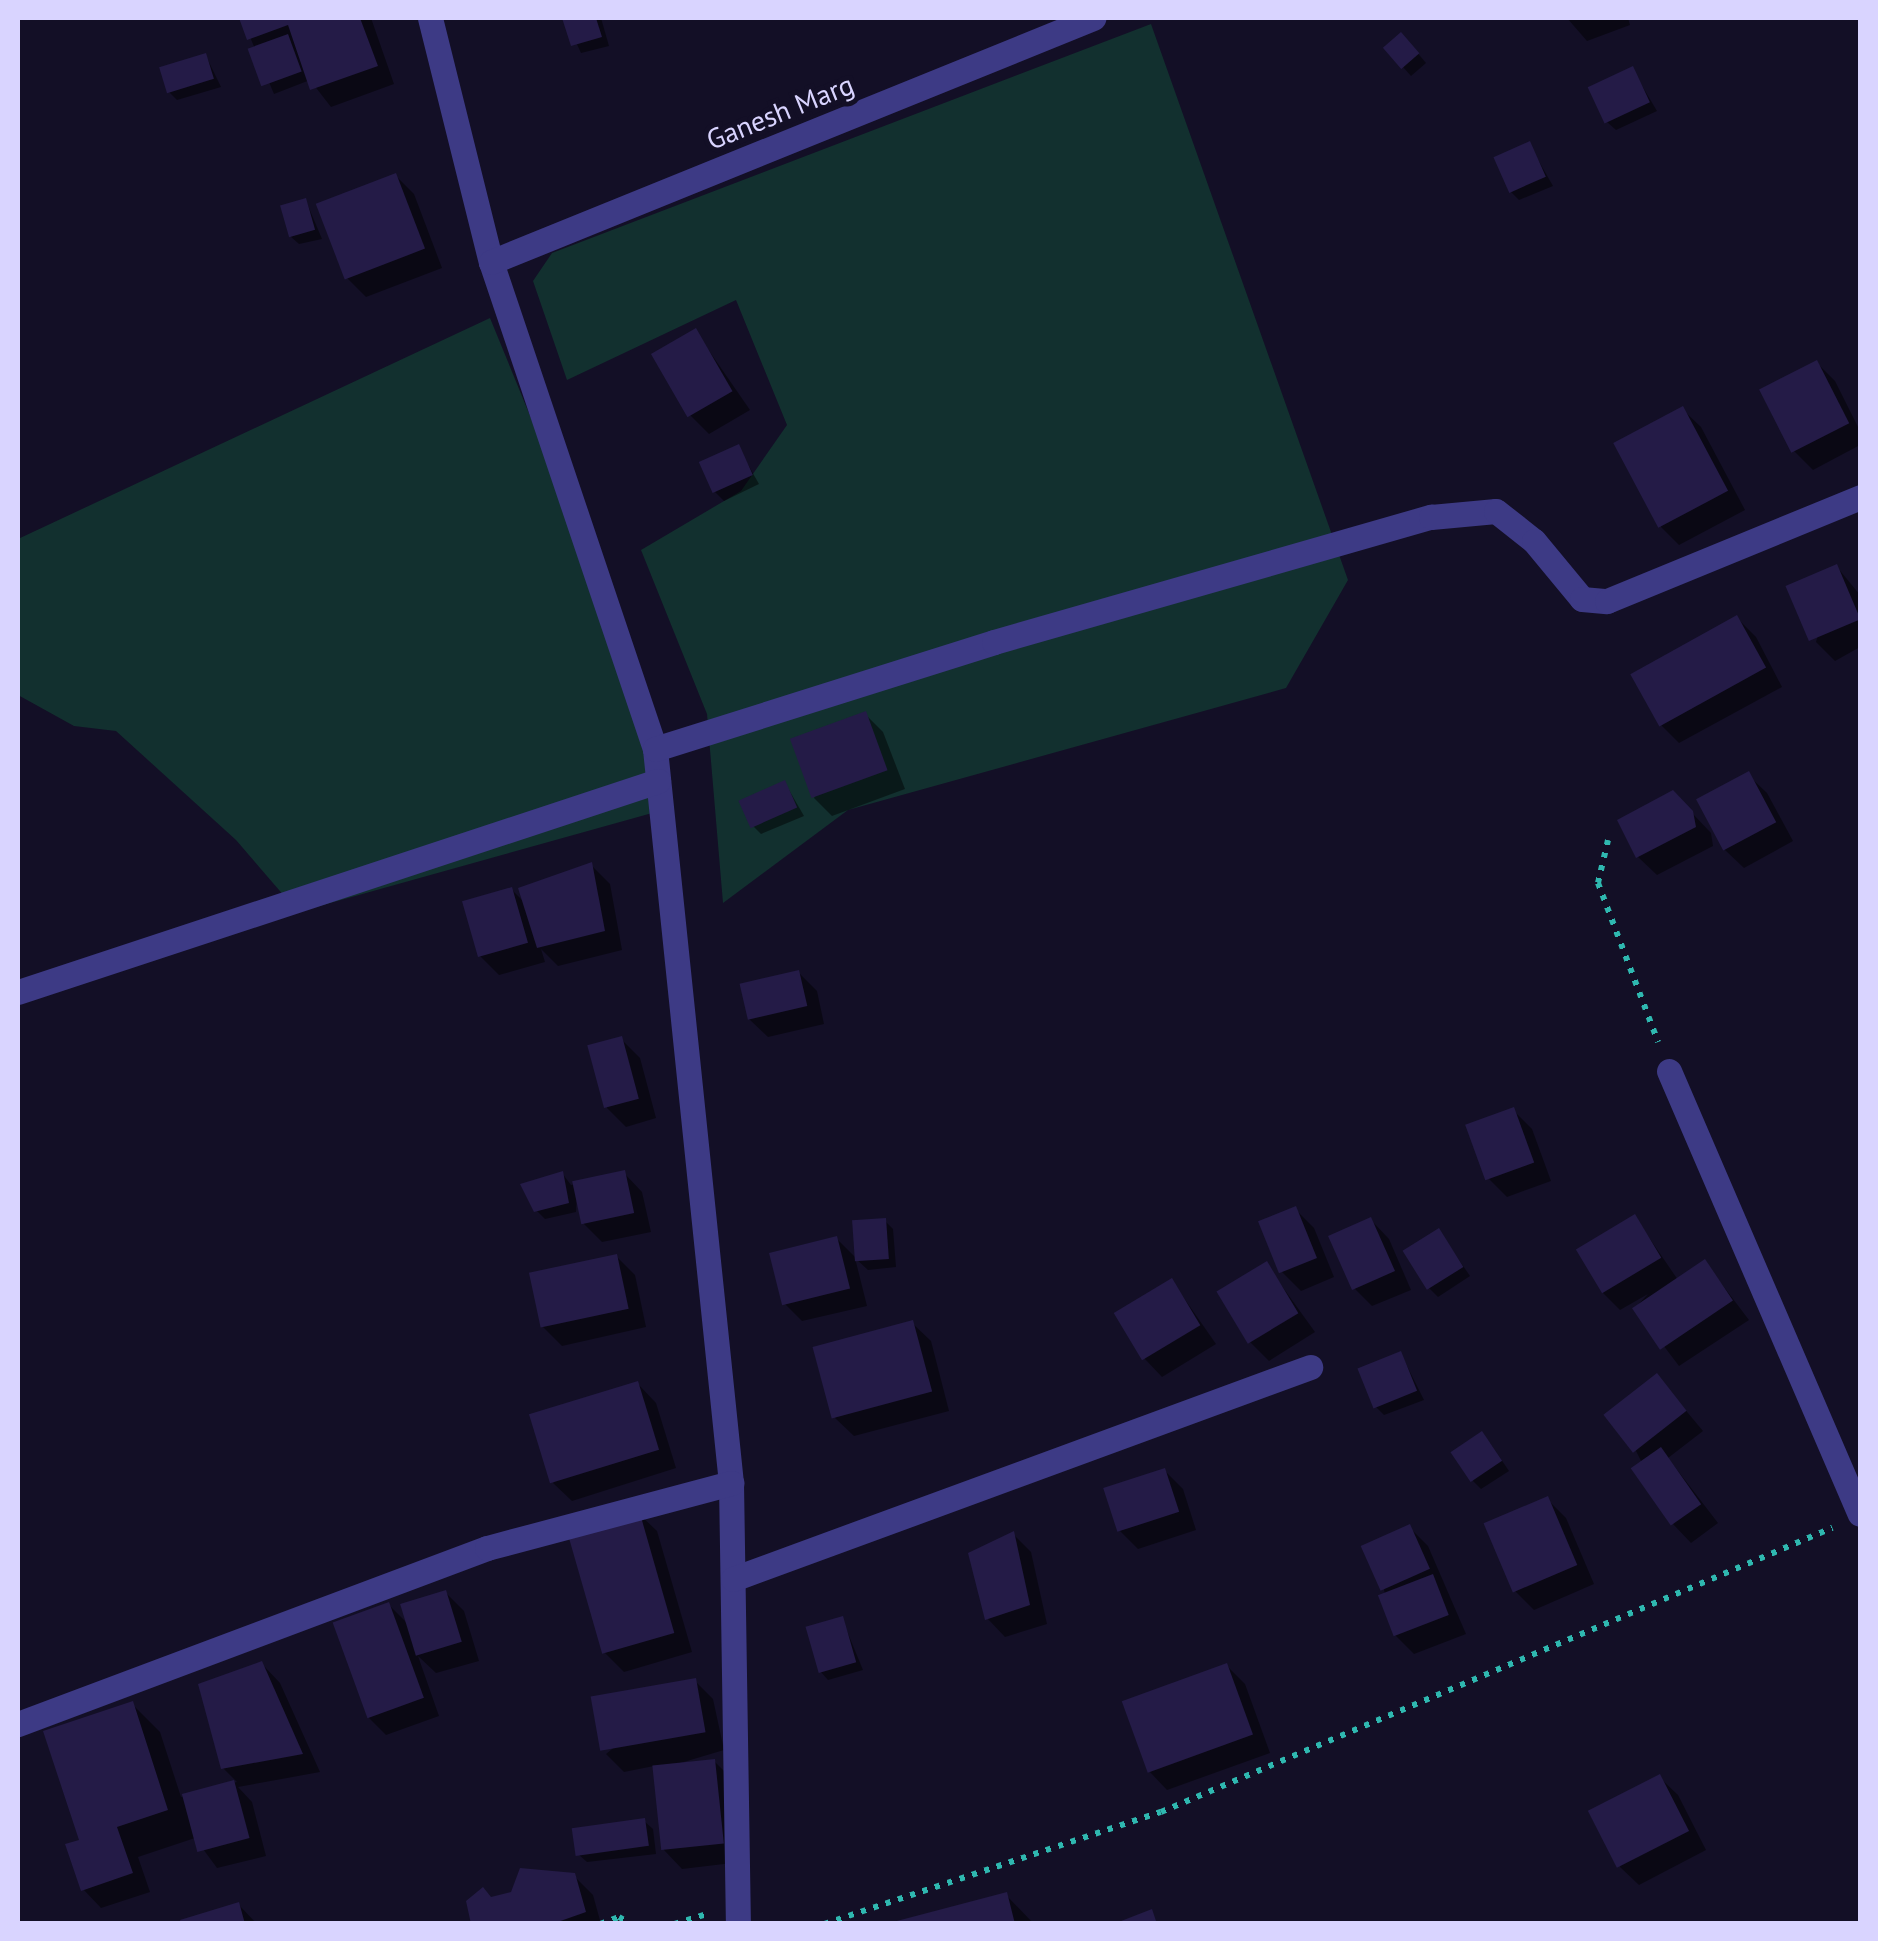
<!DOCTYPE html>
<style>
body{margin:0}
#map{position:relative;width:1878px;height:1941px;overflow:hidden;background:#130f26;font-family:"PT Sans",sans-serif}
div>[style]{position:absolute}
[style*='--x']{left:calc(var(--x)*1px);top:calc(var(--y)*1px);width:calc(var(--w)*1px);rotate:calc(var(--a)*1deg)}
.green>*{inset:0;background:#12302f}
.shadow>*{inset:0;background:#0007}
.building>*{inset:0;background:#241b47;transform-origin:0 0}
.path>*{height:6px;margin-top:-3px;transform-origin:0;background:repeating-linear-gradient(90deg,#2fb8b0 0 5px,transparent 0 13px)}
.minor>*{height:25px;margin:-12.5px;padding:0 12.5px;transform-origin:12.5px;border-radius:12.5px;background:#3d3a85}
span{translate:-50% -50%;white-space:nowrap;text-align:center;line-height:1.15;-webkit-text-stroke:10px #130f26;paint-order:stroke}
.street-label{font-size:28px;color:#d9d4ff}
.frame{position:absolute;inset:0;border:20px solid #d9d4ff;pointer-events:none}
</style>
<div id="map">
<div class="green">
<div style="clip-path:polygon(1151px 24px,1348px 580px,1286px 688px,848px 810px,723px 903px,707px 714px,641px 550px,741px 491px,787px 425px,736px 300px,567px 380px,533px 281px,552px 253px)"></div>
<div style="clip-path:polygon(490px 318px,657px 726px,663px 810px,298px 912px,236px 840px,116px 731px,74px 726px,18px 695px,18px 539px)"></div>
</div>
<div class="shadow">
<div style="clip-path:polygon(242px 18px,371px 18px,394px 84px,331px 107px,310px 80px,274px 94px)"></div>
<div style="clip-path:polygon(565px 18px,601px 18px,609px 46px,581px 53px)"></div>
<div style="clip-path:polygon(1567px 18px,1628px 18px,1630px 25px,1587px 41px)"></div>
<div style="clip-path:polygon(1410px 44px,1426px 63px,1411px 76px,1403px 67px)"></div>
<div style="clip-path:polygon(206px 56px,221px 87px,177px 100px,168px 91px)"></div>
<div style="clip-path:polygon(1632px 69px,1657px 111px,1616px 130px,1607px 122px)"></div>
<div style="clip-path:polygon(1529px 144px,1553px 186px,1519px 200px,1510px 191px)"></div>
<div style="clip-path:polygon(396px 176px,414px 194px,442px 268px,366px 297px,347px 278px)"></div>
<div style="clip-path:polygon(306px 201px,322px 239px,299px 244px,290px 236px)"></div>
<div style="clip-path:polygon(696px 332px,750px 410px,709px 434px,690px 415px)"></div>
<div style="clip-path:polygon(1817px 363px,1835px 381px,1860px 431px,1860px 445px,1813px 470px,1794px 451px)"></div>
<div style="clip-path:polygon(1682px 409px,1701px 427px,1745px 510px,1679px 545px,1661px 527px)"></div>
<div style="clip-path:polygon(738px 447px,759px 484px,724px 501px,715px 492px)"></div>
<div style="clip-path:polygon(1837px 567px,1860px 595px,1860px 647px,1835px 661px,1816px 642px)"></div>
<div style="clip-path:polygon(1737px 618px,1756px 637px,1782px 687px,1679px 743px,1660px 724px)"></div>
<div style="clip-path:polygon(865px 714px,883px 732px,905px 789px,832px 816px,814px 798px)"></div>
<div style="clip-path:polygon(1748px 775px,1767px 793px,1793px 841px,1744px 868px,1725px 850px)"></div>
<div style="clip-path:polygon(785px 783px,804px 816px,761px 834px,752px 825px)"></div>
<div style="clip-path:polygon(1673px 793px,1711px 833px,1713px 846px,1657px 875px,1638px 857px)"></div>
<div style="clip-path:polygon(591px 865px,610px 884px,622px 950px,558px 966px,541px 949px,545px 962px,499px 975px,480px 956px,511px 889px,526px 904px)"></div>
<div style="clip-path:polygon(798px 972px,817px 991px,824px 1024px,768px 1037px,749px 1019px)"></div>
<div style="clip-path:polygon(621px 1039px,640px 1058px,656px 1118px,626px 1127px,607px 1108px)"></div>
<div style="clip-path:polygon(1513px 1110px,1532px 1129px,1551px 1181px,1507px 1197px,1488px 1178px)"></div>
<div style="clip-path:polygon(562px 1173px,571px 1185px,624px 1173px,642px 1192px,651px 1232px,602px 1242px,584px 1224px,577px 1192px,576px 1212px,545px 1219px,536px 1210px)"></div>
<div style="clip-path:polygon(1295px 1209px,1314px 1228px,1334px 1277px,1301px 1291px,1282px 1272px)"></div>
<div style="clip-path:polygon(1635px 1217px,1678px 1280px,1705px 1262px,1749px 1320px,1679px 1366px,1635px 1308px,1648px 1294px,1620px 1310px,1602px 1292px)"></div>
<div style="clip-path:polygon(1371px 1220px,1389px 1239px,1411px 1290px,1372px 1306px,1354px 1288px)"></div>
<div style="clip-path:polygon(885px 1221px,893px 1229px,896px 1267px,868px 1270px,855px 1258px,867px 1306px,802px 1321px,784px 1303px,837px 1239px,859px 1261px)"></div>
<div style="clip-path:polygon(1439px 1231px,1470px 1276px,1438px 1297px,1429px 1288px)"></div>
<div style="clip-path:polygon(616px 1256px,635px 1275px,646px 1327px,562px 1346px,543px 1327px)"></div>
<div style="clip-path:polygon(1266px 1264px,1315px 1332px,1269px 1361px,1250px 1342px)"></div>
<div style="clip-path:polygon(1172px 1281px,1216px 1344px,1162px 1377px,1144px 1358px)"></div>
<div style="clip-path:polygon(912px 1323px,931px 1341px,949px 1411px,854px 1436px,835px 1418px)"></div>
<div style="clip-path:polygon(1401px 1354px,1424px 1400px,1384px 1415px,1376px 1407px)"></div>
<div style="clip-path:polygon(1657px 1376px,1703px 1431px,1668px 1458px,1718px 1523px,1691px 1543px,1673px 1524px,1636px 1451px)"></div>
<div style="clip-path:polygon(638px 1384px,656px 1403px,676px 1468px,572px 1501px,553px 1483px)"></div>
<div style="clip-path:polygon(1490px 1443px,1509px 1471px,1481px 1489px,1473px 1481px)"></div>
<div style="clip-path:polygon(1165px 1471px,1183px 1489px,1196px 1530px,1138px 1549px,1119px 1530px)"></div>
<div style="clip-path:polygon(1547px 1499px,1566px 1518px,1594px 1584px,1534px 1610px,1515px 1591px)"></div>
<div style="clip-path:polygon(638px 1513px,657px 1531px,692px 1652px,624px 1672px,605px 1653px)"></div>
<div style="clip-path:polygon(1409px 1527px,1428px 1546px,1466px 1634px,1414px 1654px,1395px 1635px,1384px 1590px)"></div>
<div style="clip-path:polygon(1013px 1534px,1031px 1552px,1047px 1624px,1005px 1637px,987px 1618px)"></div>
<div style="clip-path:polygon(445px 1592px,464px 1611px,479px 1661px,436px 1673px,418px 1656px,439px 1716px,386px 1735px,367px 1716px,389px 1605px,409px 1625px)"></div>
<div style="clip-path:polygon(842px 1619px,863px 1670px,828px 1680px,820px 1671px)"></div>
<div style="clip-path:polygon(262px 1664px,280px 1683px,320px 1772px,238px 1787px,252px 1802px,266px 1856px,217px 1868px,195px 1838px,138px 1857px,150px 1892px,101px 1908px,83px 1889px,82px 1841px,132px 1704px,160px 1732px,181px 1797px,237px 1782px,223px 1768px)"></div>
<div style="clip-path:polygon(1227px 1666px,1245px 1684px,1270px 1753px,1167px 1790px,1149px 1771px)"></div>
<div style="clip-path:polygon(695px 1681px,713px 1699px,724px 1750px,667px 1767px,714px 1761px,733px 1780px,741px 1862px,682px 1869px,664px 1850px,654px 1766px,624px 1772px,606px 1754px)"></div>
<div style="clip-path:polygon(1659px 1777px,1678px 1795px,1706px 1850px,1639px 1885px,1620px 1867px)"></div>
<div style="clip-path:polygon(644px 1821px,653px 1829px,656px 1854px,587px 1862px,578px 1854px)"></div>
<div style="clip-path:polygon(574px 1876px,593px 1895px,601px 1924px,473px 1924px,492px 1900px)"></div>
<div style="clip-path:polygon(1006px 1895px,1034px 1924px,898px 1924px)"></div>
<div style="clip-path:polygon(239px 1905px,257px 1924px,183px 1924px)"></div>
</div>
<div class="building">
<div style="clip-path:polygon(239px 18px,360px 18px,378px 66px,310px 90px,288px 25px,247px 40px)"></div>
<div style="clip-path:polygon(562px 18px,596px 18px,602px 37px,571px 46px)"></div>
<div style="left:1401px;top:32px;width:28px;height:24px;rotate:49deg"></div>
<div style="left:288px;top:34px;width:40px;height:43px;rotate:70deg"></div>
<div style="left:206px;top:53px;width:27px;height:49px;rotate:73deg"></div>
<div style="left:1633px;top:66px;width:40px;height:50px;rotate:65deg"></div>
<div style="left:1530px;top:141px;width:39px;height:40px;rotate:66deg"></div>
<div style="left:396px;top:173px;width:81px;height:86px;rotate:69deg"></div>
<div style="left:306px;top:198px;width:33px;height:27px;rotate:74deg"></div>
<div style="left:696px;top:328px;width:73px;height:52px;rotate:60deg"></div>
<div style="left:1817px;top:360px;width:71px;height:65px;rotate:63deg"></div>
<div style="left:1683px;top:406px;width:96px;height:79px;rotate:62deg"></div>
<div style="left:739px;top:444px;width:34px;height:44px;rotate:66deg"></div>
<div style="left:1837px;top:564px;width:60px;height:56px;rotate:67deg"></div>
<div style="left:1737px;top:615px;width:60px;height:122px;rotate:61deg"></div>
<div style="left:866px;top:711px;width:63px;height:81px;rotate:70deg"></div>
<div style="left:1749px;top:771px;width:58px;height:60px;rotate:62deg"></div>
<div style="left:785px;top:780px;width:30px;height:51px;rotate:66deg"></div>
<div style="clip-path:polygon(1673px 790px,1693px 811px,1696px 827px,1636px 858px,1617px 820px)"></div>
<div style="clip-path:polygon(592px 862px,605px 931px,537px 948px,518px 888px)"></div>
<div style="left:512px;top:887px;width:58px;height:52px;rotate:74deg"></div>
<div style="left:799px;top:970px;width:37px;height:61px;rotate:77deg"></div>
<div style="left:622px;top:1036px;width:65px;height:36px;rotate:75deg"></div>
<div style="left:1514px;top:1107px;width:59px;height:52px;rotate:70deg"></div>
<div style="left:625px;top:1170px;width:44px;height:54px;rotate:78deg"></div>
<div style="clip-path:polygon(563px 1171px,569px 1203px,534px 1212px,520px 1184px)"></div>
<div style="left:1296px;top:1206px;width:56px;height:41px;rotate:68deg"></div>
<div style="left:1635px;top:1214px;width:51px;height:69px;rotate:59deg"></div>
<div style="left:1371px;top:1217px;width:59px;height:47px;rotate:66deg"></div>
<div style="left:886px;top:1218px;width:41px;height:34px;rotate:86deg"></div>
<div style="left:1439px;top:1228px;width:46px;height:43px;rotate:58deg"></div>
<div style="left:837px;top:1236px;width:54px;height:70px;rotate:76deg"></div>
<div style="left:617px;top:1254px;width:56px;height:90px;rotate:78deg"></div>
<div style="left:1705px;top:1259px;width:50px;height:88px;rotate:56deg"></div>
<div style="left:1267px;top:1261px;width:61px;height:59px;rotate:59deg"></div>
<div style="left:1172px;top:1278px;width:55px;height:68px;rotate:59deg"></div>
<div style="left:913px;top:1320px;width:74px;height:104px;rotate:75deg"></div>
<div style="left:1401px;top:1351px;width:43px;height:47px;rotate:68deg"></div>
<div style="left:1657px;top:1373px;width:48px;height:68px;rotate:52deg"></div>
<div style="left:638px;top:1381px;width:72px;height:114px;rotate:73deg"></div>
<div style="left:1482px;top:1431px;width:36px;height:38px;rotate:56deg"></div>
<div style="left:1661px;top:1447px;width:70px;height:37px;rotate:55deg"></div>
<div style="left:1165px;top:1468px;width:46px;height:65px;rotate:72deg"></div>
<div style="left:1548px;top:1496px;width:75px;height:70px;rotate:67deg"></div>
<div style="left:639px;top:1510px;width:128px;height:75px;rotate:74deg"></div>
<div style="left:1410px;top:1524px;width:49px;height:54px;rotate:66deg"></div>
<div style="clip-path:polygon(1014px 1531px,1030px 1605px,985px 1620px,968px 1553px)"></div>
<div style="left:1433px;top:1574px;width:44px;height:59px;rotate:69deg"></div>
<div style="left:446px;top:1590px;width:54px;height:48px;rotate:73deg"></div>
<div style="left:389px;top:1602px;width:102px;height:60px;rotate:70deg"></div>
<div style="left:843px;top:1616px;width:48px;height:39px;rotate:74deg"></div>
<div style="clip-path:polygon(262px 1661px,303px 1754px,221px 1769px,198px 1684px)"></div>
<div style="left:1227px;top:1663px;width:76px;height:112px;rotate:70deg"></div>
<div style="left:696px;top:1678px;width:55px;height:107px;rotate:80deg"></div>
<div style="clip-path:polygon(133px 1701px,168px 1810px,117px 1827px,133px 1873px,81px 1891px,65px 1844px,79px 1840px,43px 1731px)"></div>
<div style="left:715px;top:1759px;width:85px;height:63px;rotate:84deg"></div>
<div style="left:1660px;top:1774px;width:64px;height:81px;rotate:63deg"></div>
<div style="left:234px;top:1780px;width:60px;height:54px;rotate:75deg"></div>
<div style="left:645px;top:1818px;width:28px;height:74px;rotate:82deg"></div>
<div style="clip-path:polygon(520px 1868px,575px 1873px,586px 1912px,552px 1924px,471px 1924px,466px 1901px,483px 1887px,491px 1897px,511px 1892px)"></div>
<div style="clip-path:polygon(1007px 1892px,1015px 1924px,893px 1924px,893px 1922px)"></div>
<div style="clip-path:polygon(239px 1902px,245px 1924px,181px 1924px,180px 1920px)"></div>
<div style="clip-path:polygon(1152px 1909px,1157px 1924px,1116px 1924px,1116px 1923px)"></div>
</div>
<div class="path">
<div style="--x:1608;--y:840;--w:44;--a:103.1"></div>
<div style="--x:1598;--y:883;--w:170;--a:69.3"></div>
<div style="--x:600;--y:1924;--w:20;--a:-20"></div>
<div style="--x:619;--y:1917;--w:14;--a:30"></div>
<div style="--x:674;--y:1924;--w:34;--a:-17"></div>
<div style="--x:824;--y:1924;--w:355;--a:-18.4"></div>
<div style="--x:1161;--y:1812;--w:729;--a:-22.94"></div>
</div>
<div class="minor">
<div style="--x:430;--y:18;--w:252;--a:76"></div>
<div style="--x:491;--y:262;--w:514;--a:71.39"></div>
<div style="--x:655;--y:749;--w:738;--a:84.09"></div>
<div style="--x:731;--y:1483;--w:441;--a:89.1"></div>
<div style="--x:491;--y:262;--w:650;--a:-22.06"></div>
<div style="--x:655;--y:749;--w:355;--a:-17.5"></div>
<div style="--x:994;--y:642;--w:455;--a:-16"></div>
<div style="--x:1431;--y:517;--w:65;--a:-5.3"></div>
<div style="--x:1496;--y:511;--w:48;--a:38.3"></div>
<div style="--x:1534;--y:541;--w:75;--a:50.4"></div>
<div style="--x:1582;--y:599;--w:25;--a:5"></div>
<div style="--x:1607;--y:601;--w:274;--a:-22.3"></div>
<div style="--x:18;--y:992;--w:674;--a:-18.25"></div>
<div style="--x:1669;--y:1071;--w:482;--a:66.7"></div>
<div style="--x:733;--y:1579;--w:615;--a:-20.17"></div>
<div style="--x:18;--y:1724;--w:501;--a:-20.57"></div>
<div style="--x:487;--y:1548;--w:253;--a:-14.9"></div>
</div>
<div class="street-label">
<span style="left:780px;top:112px;rotate:-22deg">Ganesh Marg</span>
</div>
<div class="frame"></div>
</div>
